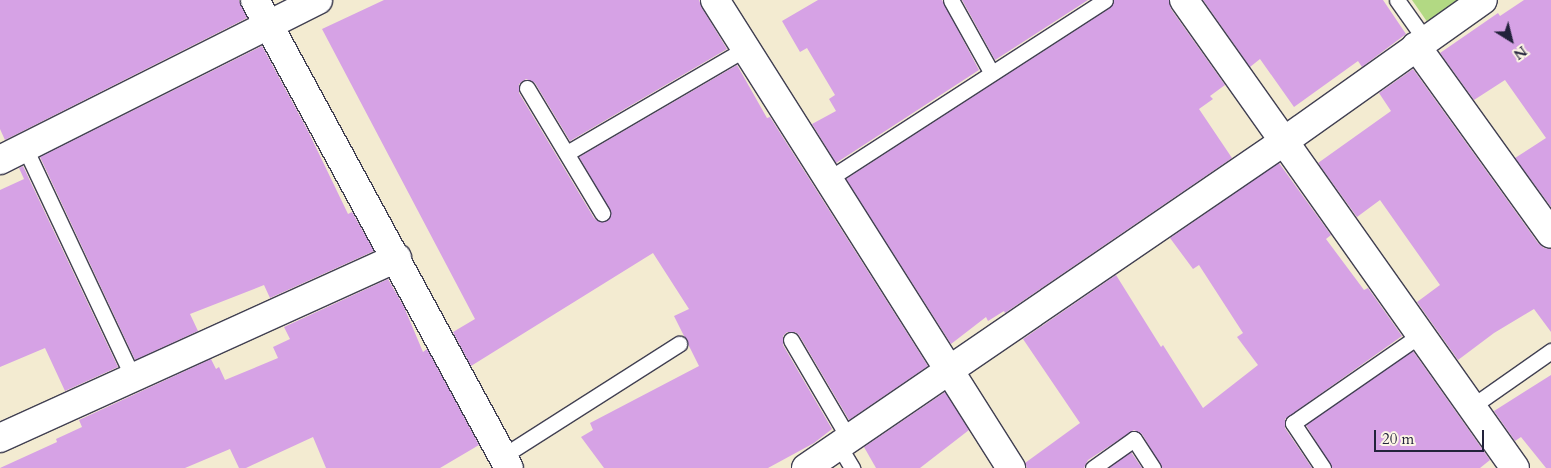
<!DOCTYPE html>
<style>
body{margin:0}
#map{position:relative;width:1551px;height:468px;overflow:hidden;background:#f3ebd1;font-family:Cardo,serif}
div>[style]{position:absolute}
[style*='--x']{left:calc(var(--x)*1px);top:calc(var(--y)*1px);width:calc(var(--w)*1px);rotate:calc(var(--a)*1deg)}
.green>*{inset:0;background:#b2d983}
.building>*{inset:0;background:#d6a2e5}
.roads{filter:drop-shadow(1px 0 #414052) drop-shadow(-1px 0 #414052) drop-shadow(0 1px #414052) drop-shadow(0 -1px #414052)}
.lane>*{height:15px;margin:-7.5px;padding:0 7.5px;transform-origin:7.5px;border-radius:7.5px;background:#fff}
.street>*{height:28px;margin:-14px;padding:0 14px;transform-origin:14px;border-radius:14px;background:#fff}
span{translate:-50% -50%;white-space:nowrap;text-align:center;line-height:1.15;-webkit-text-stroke:4px #fcf5e5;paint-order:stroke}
.north{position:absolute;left:1486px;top:15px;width:50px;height:50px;-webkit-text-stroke:4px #fcf5e5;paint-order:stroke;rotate:144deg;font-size:14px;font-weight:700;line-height:20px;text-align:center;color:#22223b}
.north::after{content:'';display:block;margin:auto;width:18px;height:22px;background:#22223b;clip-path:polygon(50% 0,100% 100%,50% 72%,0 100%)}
.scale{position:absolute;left:1374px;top:430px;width:110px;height:22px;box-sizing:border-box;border:2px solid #22223b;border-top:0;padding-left:6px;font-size:15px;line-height:18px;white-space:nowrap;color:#22223b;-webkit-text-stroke:4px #fcf5e5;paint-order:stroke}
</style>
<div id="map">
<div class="green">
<div style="clip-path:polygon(1412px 0,1460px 0,1428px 23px)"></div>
</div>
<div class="building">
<div style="clip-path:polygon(0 0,239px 0,247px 18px,5px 140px,0 129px)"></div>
<div style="clip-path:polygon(384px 0,699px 0,702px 8px,727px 49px,570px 141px,535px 83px,526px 79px,519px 84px,519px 93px,594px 218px,598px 221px,606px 221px,611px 212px,579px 157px,737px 65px,767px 118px,770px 117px,928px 366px,849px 420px,799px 335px,795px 332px,787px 332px,783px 336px,783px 345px,832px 429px,814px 443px,768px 468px,604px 468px,581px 437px,593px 430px,590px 423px,699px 366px,674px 316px,689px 309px,653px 253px,471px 366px,453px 332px,475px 319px,322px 29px)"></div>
<div style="clip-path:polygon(818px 0,942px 0,979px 70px,836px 163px,812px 124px,836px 111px,829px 99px,835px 95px,807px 48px,800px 52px,782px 21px)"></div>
<div style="clip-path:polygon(962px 0,1088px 0,995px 60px)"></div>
<div style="clip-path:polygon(1114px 0,1169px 0,1171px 9px,1225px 85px,1210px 96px,1213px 99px,1199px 109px,1232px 158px,1005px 313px,1004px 311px,988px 321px,986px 317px,951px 344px,846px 179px,1110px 8px)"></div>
<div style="clip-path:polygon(1203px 0,1383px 0,1406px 34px,1362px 67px,1358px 61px,1294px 107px,1260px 59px,1250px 67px)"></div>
<div style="clip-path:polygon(1524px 0,1551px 0,1551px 207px,1515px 158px,1546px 138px,1505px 80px,1474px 100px,1440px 53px,1498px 13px,1500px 16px)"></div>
<div style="clip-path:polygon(262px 46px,308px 131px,348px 214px,352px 212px,374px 251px,270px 298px,264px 285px,190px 314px,198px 331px,135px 360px,40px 157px)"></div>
<div style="clip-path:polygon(1413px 69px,1538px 243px,1544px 248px,1551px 249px,1551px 332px,1534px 309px,1494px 333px,1458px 360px,1417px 302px,1440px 285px,1380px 200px,1357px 217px,1318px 163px,1391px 111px,1379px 93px)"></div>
<div style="clip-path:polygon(1279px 163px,1331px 235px,1326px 239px,1364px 290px,1368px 288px,1402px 336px,1285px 419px,1285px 428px,1312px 468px,1162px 468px,1142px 434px,1134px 430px,1088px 460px,1084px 468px,1027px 468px,1025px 463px,1080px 423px,1023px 339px,1116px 275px,1161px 347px,1163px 345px,1203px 408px,1258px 365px,1237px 337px,1243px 333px,1199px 265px,1193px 269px,1170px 238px)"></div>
<div style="clip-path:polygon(23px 166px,118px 367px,65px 391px,45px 348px,0 367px,0 190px,24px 179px,19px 168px)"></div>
<div style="clip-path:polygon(388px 279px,404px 307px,423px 352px,427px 349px,479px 445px,440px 468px,326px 468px,313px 437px,246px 468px,239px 468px,230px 449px,185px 468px,0 468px,57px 442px,56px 439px,82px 427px,79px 420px,211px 359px,216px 369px,219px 367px,225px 380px,278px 358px,273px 347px,290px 339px,284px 327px)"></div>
<div style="clip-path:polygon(1413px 351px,1490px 460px,1480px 468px,1332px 468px,1306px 425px)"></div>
<div style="clip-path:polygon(1551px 375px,1551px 468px,1546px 468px,1521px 437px,1515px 441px,1494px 411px)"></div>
<div style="clip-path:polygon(945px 392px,969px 430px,920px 468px,876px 468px,864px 447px)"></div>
<div style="clip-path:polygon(1131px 452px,1142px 468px,1109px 468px)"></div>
</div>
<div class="roads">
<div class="lane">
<div style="--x:951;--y:0;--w:82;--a:60.9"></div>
<div style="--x:1397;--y:0;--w:50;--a:54.7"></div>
<div style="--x:527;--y:88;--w:146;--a:59"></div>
<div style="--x:25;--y:148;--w:254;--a:64.8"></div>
<div style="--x:567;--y:153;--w:206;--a:-30.3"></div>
<div style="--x:827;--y:180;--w:331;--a:-32.9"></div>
<div style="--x:791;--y:340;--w:115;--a:59.6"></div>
<div style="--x:1471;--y:407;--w:98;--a:-35"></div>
<div style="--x:839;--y:446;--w:26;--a:59"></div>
<div style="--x:503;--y:456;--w:209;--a:-32.5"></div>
<div style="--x:1093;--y:468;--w:50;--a:-35.3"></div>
<div style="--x:1134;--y:439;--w:35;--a:57"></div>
<div style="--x:1323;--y:468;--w:54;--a:-123.7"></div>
<div style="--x:1293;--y:423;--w:155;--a:-34.7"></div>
</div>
<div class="street">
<div style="--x:255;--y:0;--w:532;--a:61.51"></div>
<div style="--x:715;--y:0;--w:554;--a:57.69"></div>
<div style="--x:1184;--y:0;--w:573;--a:54.73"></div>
<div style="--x:1416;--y:46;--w:231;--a:54.3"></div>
<div style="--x:0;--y:160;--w:356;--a:-26.7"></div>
<div style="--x:0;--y:438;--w:436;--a:-24.4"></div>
<div style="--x:806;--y:468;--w:578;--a:-34.35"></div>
<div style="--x:1283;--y:142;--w:245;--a:-35.4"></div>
</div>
</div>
<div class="north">N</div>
<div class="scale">20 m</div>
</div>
